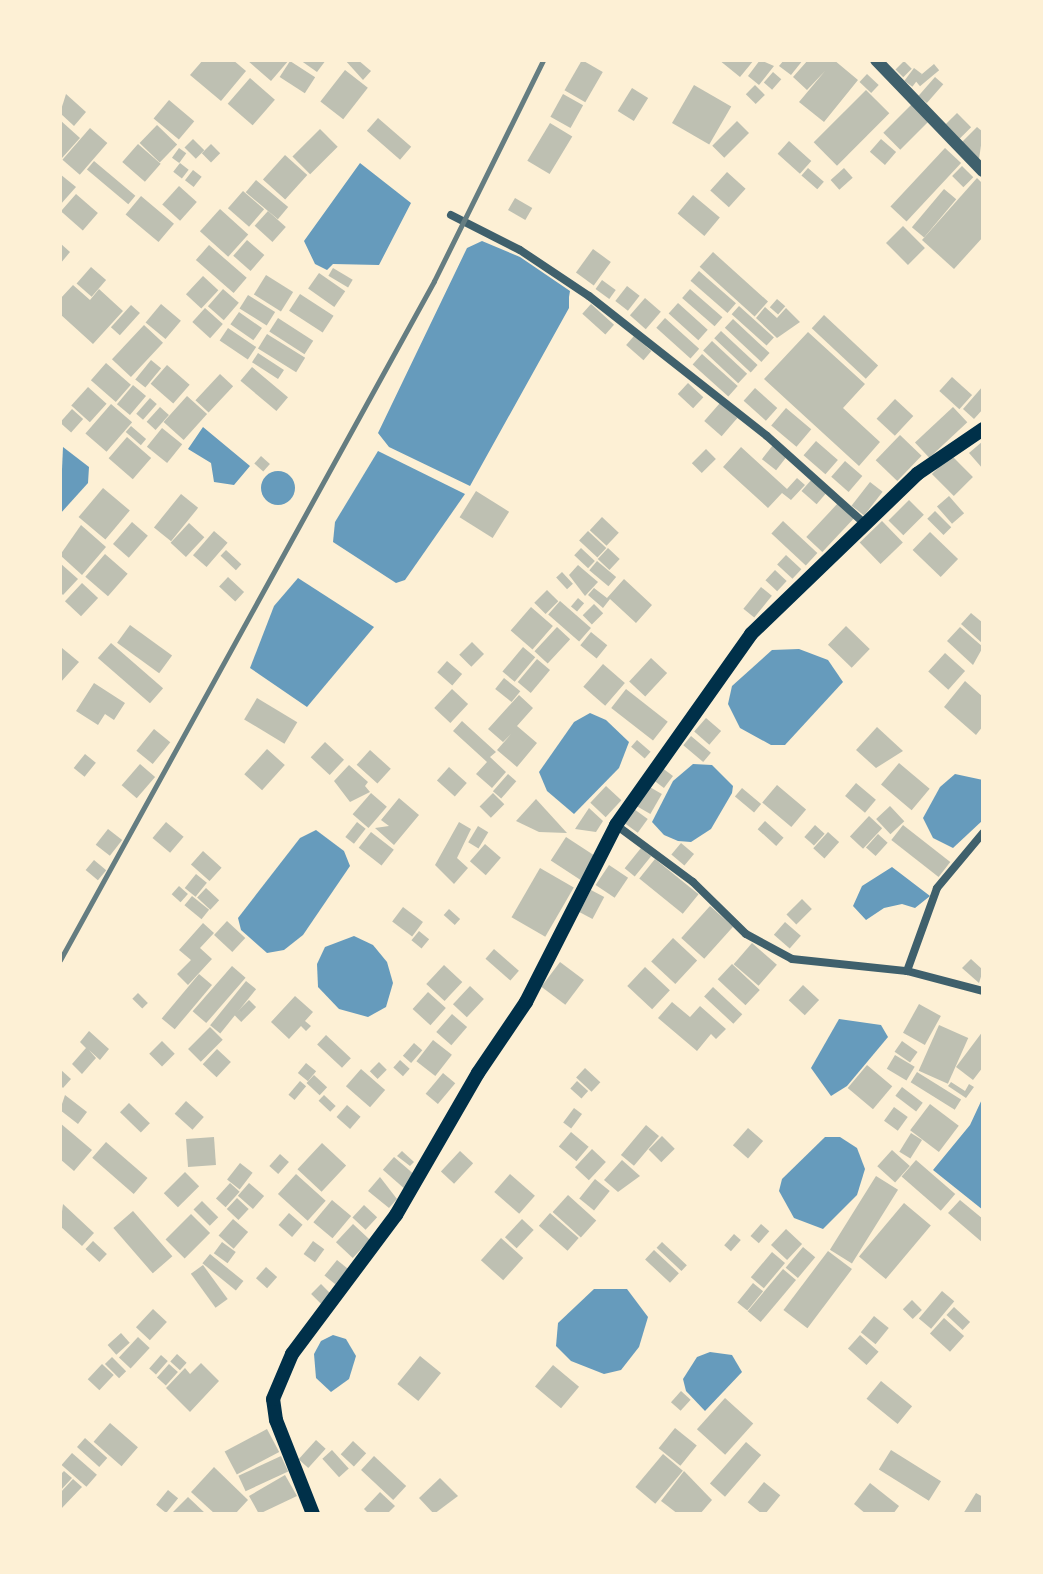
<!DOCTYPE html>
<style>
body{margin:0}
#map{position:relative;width:1043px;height:1574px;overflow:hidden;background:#fdf0d5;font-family:"Titillium Web",sans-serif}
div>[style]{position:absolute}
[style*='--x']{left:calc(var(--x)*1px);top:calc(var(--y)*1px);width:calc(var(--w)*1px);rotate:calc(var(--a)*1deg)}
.water>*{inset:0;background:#669bbc}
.round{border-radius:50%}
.building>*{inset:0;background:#bec0b2;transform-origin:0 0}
.minor>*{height:8px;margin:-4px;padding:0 4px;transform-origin:4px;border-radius:4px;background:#3f606c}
.tertiary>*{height:12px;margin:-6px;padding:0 6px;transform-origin:6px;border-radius:6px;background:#3f606c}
.secondary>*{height:14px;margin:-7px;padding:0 7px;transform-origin:7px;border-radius:7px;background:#003049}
.rail>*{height:5px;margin:-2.5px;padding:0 2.5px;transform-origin:2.5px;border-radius:2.5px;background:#657d81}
span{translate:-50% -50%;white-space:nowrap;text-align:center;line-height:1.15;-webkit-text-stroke:8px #fdf0d5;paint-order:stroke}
.frame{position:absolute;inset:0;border:62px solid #fdf0d5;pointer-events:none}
</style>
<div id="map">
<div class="water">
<div style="clip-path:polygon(360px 163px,411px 203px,379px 265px,333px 264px,327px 270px,315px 264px,304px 241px)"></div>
<div style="clip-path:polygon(482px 241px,520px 257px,570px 291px,569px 297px,569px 308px,470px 486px,389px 447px,378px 433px,467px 248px)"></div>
<div style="clip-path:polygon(203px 427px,250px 466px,234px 485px,214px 482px,211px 463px,188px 449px)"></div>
<div style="clip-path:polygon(63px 447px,89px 467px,88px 483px,60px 514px)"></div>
<div style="clip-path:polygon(378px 451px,465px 494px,405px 580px,396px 583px,333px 542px,335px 522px)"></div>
<div class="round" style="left:261px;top:471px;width:34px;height:34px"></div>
<div style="clip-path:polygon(298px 578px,374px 627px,307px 707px,250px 668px,274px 606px)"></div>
<div style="clip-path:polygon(799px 649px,828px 660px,843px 682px,785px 745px,771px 745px,740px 728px,728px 704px,732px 686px,772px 650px)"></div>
<div style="clip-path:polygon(590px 713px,606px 720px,629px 742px,619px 768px,574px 814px,547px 791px,539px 772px,574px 722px)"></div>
<div style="clip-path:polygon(693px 764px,712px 765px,733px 786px,732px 793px,711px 829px,691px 842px,678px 841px,664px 835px,652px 822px,673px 781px)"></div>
<div style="clip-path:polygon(955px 774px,983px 780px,983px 820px,953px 848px,933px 838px,923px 818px,940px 787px)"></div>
<div style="clip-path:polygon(316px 830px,344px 851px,350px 866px,303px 935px,284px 950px,267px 953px,241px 930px,238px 918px,300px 838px)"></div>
<div style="clip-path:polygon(892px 867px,930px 896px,915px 908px,902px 904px,884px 908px,866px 920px,853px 906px,862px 886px)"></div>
<div style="clip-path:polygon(354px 936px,373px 945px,387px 962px,393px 983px,386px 1007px,368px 1017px,339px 1009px,318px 987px,317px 964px,325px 947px)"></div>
<div style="clip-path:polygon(839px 1019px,881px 1025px,888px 1037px,847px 1086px,831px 1096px,811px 1068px)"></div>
<div style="clip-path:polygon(983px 1097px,983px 1210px,933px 1170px,970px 1125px)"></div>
<div style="clip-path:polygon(825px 1137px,840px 1137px,857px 1148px,865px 1169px,857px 1195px,823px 1229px,794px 1218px,779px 1191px,782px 1179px)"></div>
<div style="clip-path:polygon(594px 1289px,627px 1289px,648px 1317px,639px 1347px,621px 1370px,604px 1374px,571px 1361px,556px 1346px,558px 1323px)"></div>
<div style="clip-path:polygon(333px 1335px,346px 1339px,356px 1356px,349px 1379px,331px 1392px,316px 1378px,314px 1354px,321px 1341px)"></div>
<div style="clip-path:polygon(710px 1352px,732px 1355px,742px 1372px,705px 1411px,686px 1391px,683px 1379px,697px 1357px)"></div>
</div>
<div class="building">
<div style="clip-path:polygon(203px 60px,233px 60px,246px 71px,221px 101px,190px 75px)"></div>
<div style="clip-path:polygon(247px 60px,289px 60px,271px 81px)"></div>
<div style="clip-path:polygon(300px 60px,326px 60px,317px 72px)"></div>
<div style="clip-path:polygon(345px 60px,358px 60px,371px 71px,363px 80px)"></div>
<div style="left:582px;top:60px;width:24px;height:35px;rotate:30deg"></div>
<div style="clip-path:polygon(719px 60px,754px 60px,740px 77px)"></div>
<div style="clip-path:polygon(760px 60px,774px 66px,759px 85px,748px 76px)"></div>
<div style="clip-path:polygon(784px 60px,803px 60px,791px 75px,779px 66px)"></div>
<div style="clip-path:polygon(808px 60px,834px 60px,858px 80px,824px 122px,799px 102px,825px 71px,807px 90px,793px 77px)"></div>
<div style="left:290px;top:61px;width:30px;height:19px;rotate:33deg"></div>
<div style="left:904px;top:61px;width:11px;height:12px;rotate:45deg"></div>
<div style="left:934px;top:64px;width:8px;height:25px;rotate:50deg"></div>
<div style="left:914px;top:68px;width:10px;height:16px;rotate:37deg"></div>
<div style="left:345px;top:70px;width:29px;height:40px;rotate:38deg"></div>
<div style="left:773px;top:72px;width:11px;height:14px;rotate:41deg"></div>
<div style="left:867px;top:74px;width:16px;height:11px;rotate:43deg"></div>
<div style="left:935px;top:77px;width:11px;height:25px;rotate:41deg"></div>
<div style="left:250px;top:78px;width:33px;height:34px;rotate:41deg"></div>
<div style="left:694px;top:85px;width:43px;height:44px;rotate:30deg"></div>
<div style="left:755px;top:85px;width:14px;height:13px;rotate:45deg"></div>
<div style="left:632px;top:88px;width:19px;height:27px;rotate:32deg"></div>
<div style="left:866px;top:90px;width:33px;height:74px;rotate:45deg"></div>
<div style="clip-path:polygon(66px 94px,86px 112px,74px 126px,60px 113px)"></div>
<div style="left:563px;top:94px;width:23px;height:26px;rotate:29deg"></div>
<div style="left:169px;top:100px;width:33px;height:24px;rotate:40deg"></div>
<div style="left:913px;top:103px;width:24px;height:42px;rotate:45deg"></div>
<div style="left:957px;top:113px;width:20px;height:16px;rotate:45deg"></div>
<div style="left:378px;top:118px;width:44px;height:17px;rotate:41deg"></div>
<div style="clip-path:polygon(60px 120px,80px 138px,62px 158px,60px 156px)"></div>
<div style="left:737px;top:121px;width:17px;height:35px;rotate:45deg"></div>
<div style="left:550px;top:123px;width:26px;height:44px;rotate:31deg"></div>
<div style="left:157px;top:125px;width:28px;height:25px;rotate:44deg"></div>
<div style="clip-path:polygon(977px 127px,983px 132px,979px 159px,962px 142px)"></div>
<div style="left:90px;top:128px;width:23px;height:42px;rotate:41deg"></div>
<div style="left:320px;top:129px;width:25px;height:39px;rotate:45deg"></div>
<div style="left:193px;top:139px;width:16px;height:12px;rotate:45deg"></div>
<div style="left:881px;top:139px;width:20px;height:17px;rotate:41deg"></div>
<div style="left:789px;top:141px;width:30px;height:17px;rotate:42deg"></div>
<div style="left:138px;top:144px;width:30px;height:24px;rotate:41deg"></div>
<div style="left:211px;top:144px;width:13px;height:13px;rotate:45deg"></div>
<div style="left:179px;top:148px;width:9px;height:12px;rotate:36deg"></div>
<div style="left:945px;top:148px;width:22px;height:80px;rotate:43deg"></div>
<div style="left:285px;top:155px;width:30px;height:33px;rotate:42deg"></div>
<div style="left:94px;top:161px;width:54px;height:11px;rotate:40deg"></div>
<div style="left:180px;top:163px;width:11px;height:11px;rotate:38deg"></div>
<div style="left:962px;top:166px;width:16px;height:14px;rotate:45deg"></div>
<div style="left:808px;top:168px;width:21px;height:10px;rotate:41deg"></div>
<div style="left:844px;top:168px;width:13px;height:18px;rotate:48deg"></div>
<div style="left:193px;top:170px;width:11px;height:13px;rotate:38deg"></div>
<div style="left:727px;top:172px;width:25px;height:25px;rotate:42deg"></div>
<div style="clip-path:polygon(60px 174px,76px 187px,60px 205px)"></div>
<div style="clip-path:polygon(977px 178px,983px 184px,983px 237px,954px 269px,922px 240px)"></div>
<div style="left:256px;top:180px;width:42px;height:16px;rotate:40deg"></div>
<div style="left:179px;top:186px;width:24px;height:25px;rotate:42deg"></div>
<div style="left:944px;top:189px;width:16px;height:50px;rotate:40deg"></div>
<div style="left:243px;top:191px;width:28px;height:23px;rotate:41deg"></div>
<div style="left:76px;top:194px;width:29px;height:23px;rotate:41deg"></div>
<div style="left:693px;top:195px;width:35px;height:24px;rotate:40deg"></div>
<div style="left:141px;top:196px;width:43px;height:24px;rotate:40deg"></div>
<div style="left:515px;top:198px;width:20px;height:14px;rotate:30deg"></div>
<div style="left:220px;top:209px;width:38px;height:30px;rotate:42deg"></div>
<div style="left:268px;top:211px;width:24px;height:20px;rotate:42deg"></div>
<div style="left:903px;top:226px;width:31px;height:24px;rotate:45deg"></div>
<div style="left:247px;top:240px;width:23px;height:21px;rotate:41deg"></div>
<div style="clip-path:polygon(60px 243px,70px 252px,60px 264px)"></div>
<div style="left:209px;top:245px;width:50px;height:20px;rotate:41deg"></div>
<div style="left:593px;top:249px;width:22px;height:29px;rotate:36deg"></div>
<div style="left:713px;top:252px;width:74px;height:20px;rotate:42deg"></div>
<div style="left:91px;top:267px;width:20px;height:22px;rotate:41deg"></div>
<div style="left:333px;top:268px;width:23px;height:9px;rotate:31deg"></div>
<div style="left:699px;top:271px;width:49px;height:13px;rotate:41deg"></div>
<div style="left:319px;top:273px;width:32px;height:19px;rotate:35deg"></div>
<div style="left:266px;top:275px;width:32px;height:23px;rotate:32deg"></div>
<div style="left:203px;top:276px;width:21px;height:25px;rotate:43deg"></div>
<div style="left:602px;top:280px;width:17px;height:11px;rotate:36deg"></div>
<div style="clip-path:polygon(73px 285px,90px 300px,99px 289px,123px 311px,93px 344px,60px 314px,60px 299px)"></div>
<div style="left:627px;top:286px;width:16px;height:19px;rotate:38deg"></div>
<div style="left:223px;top:289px;width:21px;height:23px;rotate:41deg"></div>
<div style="left:690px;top:289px;width:43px;height:12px;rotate:41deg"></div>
<div style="left:300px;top:294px;width:40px;height:20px;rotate:33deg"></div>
<div style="left:248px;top:295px;width:32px;height:16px;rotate:32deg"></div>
<div style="left:645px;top:298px;width:21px;height:23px;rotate:41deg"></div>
<div style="left:777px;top:299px;width:11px;height:11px;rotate:41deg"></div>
<div style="left:678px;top:303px;width:40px;height:14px;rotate:42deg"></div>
<div style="left:161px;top:304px;width:26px;height:24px;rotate:40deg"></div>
<div style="left:591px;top:304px;width:31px;height:13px;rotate:42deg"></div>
<div style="left:131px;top:305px;width:12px;height:30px;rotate:42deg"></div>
<div style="left:739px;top:306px;width:47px;height:11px;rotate:42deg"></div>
<div style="clip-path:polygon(765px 307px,777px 318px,786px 308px,800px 322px,777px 338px,756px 318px)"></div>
<div style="left:205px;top:308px;width:24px;height:19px;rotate:42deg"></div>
<div style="left:239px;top:312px;width:28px;height:15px;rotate:35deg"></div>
<div style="left:824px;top:315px;width:74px;height:18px;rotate:43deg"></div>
<div style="left:278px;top:318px;width:42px;height:16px;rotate:33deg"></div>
<div style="left:665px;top:318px;width:46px;height:13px;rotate:42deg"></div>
<div style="left:733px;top:319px;width:50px;height:12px;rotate:43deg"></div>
<div style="left:144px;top:325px;width:26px;height:47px;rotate:43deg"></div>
<div style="left:228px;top:328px;width:34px;height:15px;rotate:34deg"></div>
<div style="left:721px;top:331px;width:50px;height:10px;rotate:43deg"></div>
<div style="clip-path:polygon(808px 332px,865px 384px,843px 408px,880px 442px,859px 466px,764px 379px)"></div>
<div style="left:267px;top:334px;width:45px;height:17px;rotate:32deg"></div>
<div style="left:634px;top:336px;width:23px;height:12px;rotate:41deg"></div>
<div style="left:712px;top:341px;width:48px;height:13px;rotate:43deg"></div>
<div style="left:258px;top:353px;width:31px;height:11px;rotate:33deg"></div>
<div style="left:702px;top:354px;width:48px;height:14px;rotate:42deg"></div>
<div style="left:151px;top:360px;width:13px;height:25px;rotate:39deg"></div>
<div style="left:106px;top:363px;width:33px;height:23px;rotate:41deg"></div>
<div style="left:167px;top:365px;width:30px;height:25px;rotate:41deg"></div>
<div style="left:252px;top:367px;width:47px;height:18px;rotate:40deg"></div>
<div style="left:220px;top:374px;width:18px;height:36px;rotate:43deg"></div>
<div style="left:952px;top:377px;width:27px;height:19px;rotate:42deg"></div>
<div style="left:688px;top:383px;width:21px;height:15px;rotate:43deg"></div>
<div style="left:133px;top:385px;width:17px;height:25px;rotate:40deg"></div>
<div style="clip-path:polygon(983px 386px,983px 409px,974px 419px,963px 409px)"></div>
<div style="left:88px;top:387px;width:25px;height:25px;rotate:42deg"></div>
<div style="left:755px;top:388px;width:30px;height:17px;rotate:42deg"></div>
<div style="left:187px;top:396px;width:27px;height:35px;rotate:42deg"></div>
<div style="left:150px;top:398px;width:9px;height:21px;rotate:41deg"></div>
<div style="left:895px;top:399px;width:25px;height:27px;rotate:43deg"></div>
<div style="left:720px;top:403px;width:23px;height:24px;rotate:41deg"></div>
<div style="left:111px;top:404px;width:28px;height:39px;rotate:41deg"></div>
<div style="left:160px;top:407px;width:12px;height:20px;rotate:42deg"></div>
<div style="left:953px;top:407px;width:21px;height:52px;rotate:47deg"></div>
<div style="left:786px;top:408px;width:33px;height:23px;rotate:40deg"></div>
<div style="left:72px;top:409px;width:15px;height:18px;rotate:42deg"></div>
<div style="left:131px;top:426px;width:20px;height:8px;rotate:41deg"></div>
<div style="left:162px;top:428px;width:26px;height:24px;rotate:39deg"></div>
<div style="left:900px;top:435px;width:30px;height:35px;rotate:44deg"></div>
<div style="left:127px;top:437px;width:32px;height:28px;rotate:41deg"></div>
<div style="left:816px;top:441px;width:29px;height:19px;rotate:41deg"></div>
<div style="clip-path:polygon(983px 441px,983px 469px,969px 453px)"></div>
<div style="left:773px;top:445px;width:18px;height:18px;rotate:38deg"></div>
<div style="clip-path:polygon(741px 447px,787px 489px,797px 478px,805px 485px,791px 500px,782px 493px,768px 508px,723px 467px)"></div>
<div style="left:706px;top:449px;width:14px;height:20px;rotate:45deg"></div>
<div style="left:951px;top:455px;width:31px;height:27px;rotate:45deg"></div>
<div style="left:261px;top:456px;width:12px;height:10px;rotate:42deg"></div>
<div style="left:845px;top:461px;width:23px;height:21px;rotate:41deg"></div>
<div style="left:812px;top:479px;width:20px;height:16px;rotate:41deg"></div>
<div style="left:870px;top:482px;width:16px;height:30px;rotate:38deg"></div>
<div style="left:103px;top:488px;width:35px;height:38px;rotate:40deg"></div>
<div style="left:476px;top:491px;width:39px;height:31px;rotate:32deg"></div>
<div style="left:181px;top:494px;width:22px;height:43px;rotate:39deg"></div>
<div style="left:949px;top:496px;width:23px;height:16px;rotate:49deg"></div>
<div style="left:909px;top:500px;width:21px;height:29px;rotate:45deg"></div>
<div style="left:839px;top:502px;width:22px;height:48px;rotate:43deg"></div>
<div style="left:935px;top:511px;width:23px;height:11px;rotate:45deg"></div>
<div style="left:602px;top:517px;width:23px;height:18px;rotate:43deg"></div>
<div style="left:783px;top:521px;width:47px;height:17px;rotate:43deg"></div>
<div style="left:882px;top:521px;width:30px;height:31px;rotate:46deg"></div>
<div style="left:132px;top:522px;width:21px;height:29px;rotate:41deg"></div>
<div style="left:189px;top:523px;width:21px;height:27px;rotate:43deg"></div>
<div style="clip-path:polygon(81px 525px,106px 547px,82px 575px,60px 555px)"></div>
<div style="left:214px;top:531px;width:18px;height:32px;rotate:41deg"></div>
<div style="left:588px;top:531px;width:25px;height:13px;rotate:43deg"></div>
<div style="left:930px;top:532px;width:39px;height:25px;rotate:44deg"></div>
<div style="left:581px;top:548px;width:19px;height:10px;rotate:43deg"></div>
<div style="left:608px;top:548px;width:16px;height:15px;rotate:43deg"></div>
<div style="left:226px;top:550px;width:21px;height:8px;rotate:43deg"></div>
<div style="left:105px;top:554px;width:30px;height:30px;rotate:41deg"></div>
<div style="left:786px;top:555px;width:21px;height:13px;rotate:43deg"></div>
<div style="left:597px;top:561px;width:25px;height:12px;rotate:40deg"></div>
<div style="clip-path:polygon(60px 563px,78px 579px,63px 595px,60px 592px)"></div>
<div style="clip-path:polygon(578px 565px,598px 582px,585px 596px,569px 575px)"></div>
<div style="left:775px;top:570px;width:16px;height:14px;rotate:43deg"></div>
<div style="left:562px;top:572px;width:16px;height:8px;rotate:47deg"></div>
<div style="left:228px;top:577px;width:22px;height:13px;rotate:43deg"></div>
<div style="clip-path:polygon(624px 579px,652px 605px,636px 623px,610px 599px,603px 608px,588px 595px,594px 588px,607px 598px)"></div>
<div style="left:82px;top:583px;width:22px;height:25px;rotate:43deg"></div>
<div style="left:761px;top:587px;width:14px;height:28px;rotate:39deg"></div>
<div style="left:547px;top:590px;width:16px;height:18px;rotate:45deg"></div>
<div style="left:578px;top:598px;width:8px;height:11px;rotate:40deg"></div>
<div style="left:560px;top:601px;width:41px;height:18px;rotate:41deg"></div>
<div style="left:594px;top:604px;width:13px;height:16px;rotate:45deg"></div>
<div style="left:531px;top:607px;width:29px;height:31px;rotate:41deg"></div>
<div style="clip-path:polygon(971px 613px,983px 623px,983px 644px,961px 624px)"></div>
<div style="left:130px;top:625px;width:52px;height:22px;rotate:36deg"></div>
<div style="left:846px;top:626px;width:33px;height:26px;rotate:44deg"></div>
<div style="left:557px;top:627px;width:18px;height:33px;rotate:43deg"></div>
<div style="clip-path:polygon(960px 627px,983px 647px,973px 665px,947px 641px)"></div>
<div style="left:591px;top:632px;width:21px;height:17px;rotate:39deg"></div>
<div style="left:472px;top:642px;width:17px;height:18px;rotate:45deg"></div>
<div style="left:111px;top:643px;width:69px;height:20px;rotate:41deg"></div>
<div style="left:523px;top:647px;width:16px;height:32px;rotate:40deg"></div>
<div style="clip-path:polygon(62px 648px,79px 662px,60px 683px,60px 650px)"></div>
<div style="left:945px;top:653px;width:27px;height:25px;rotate:42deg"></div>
<div style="left:651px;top:658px;width:22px;height:32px;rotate:43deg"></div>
<div style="left:537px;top:659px;width:17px;height:30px;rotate:40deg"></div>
<div style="left:447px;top:661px;width:20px;height:15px;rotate:41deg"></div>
<div style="left:603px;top:664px;width:29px;height:30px;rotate:41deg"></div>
<div style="left:504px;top:678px;width:21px;height:14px;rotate:39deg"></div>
<div style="clip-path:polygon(965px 681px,983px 697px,983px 726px,976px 735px,944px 707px)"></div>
<div style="clip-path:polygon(94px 683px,125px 703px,114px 720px,105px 714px,98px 725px,76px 711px)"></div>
<div style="left:452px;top:689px;width:22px;height:26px;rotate:43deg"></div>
<div style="left:626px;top:689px;width:53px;height:24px;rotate:38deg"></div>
<div style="clip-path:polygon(519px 695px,533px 708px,517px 726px,537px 743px,517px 767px,497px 750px,511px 734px,503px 742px,488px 729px)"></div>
<div style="left:257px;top:698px;width:47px;height:25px;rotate:31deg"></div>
<div style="left:706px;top:718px;width:20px;height:18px;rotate:41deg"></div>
<div style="clip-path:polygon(462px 721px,496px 752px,490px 757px,506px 772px,492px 788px,476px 774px,487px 762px,453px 731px)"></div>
<div style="clip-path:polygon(877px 727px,903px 751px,876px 768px,856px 750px)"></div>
<div style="left:154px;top:729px;width:21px;height:28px;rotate:39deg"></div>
<div style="left:691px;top:736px;width:26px;height:12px;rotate:40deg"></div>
<div style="left:637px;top:740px;width:18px;height:9px;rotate:41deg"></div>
<div style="left:325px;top:742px;width:26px;height:21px;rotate:43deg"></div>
<div style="left:267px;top:749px;width:24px;height:34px;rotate:42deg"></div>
<div style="left:370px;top:750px;width:28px;height:20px;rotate:42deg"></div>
<div style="left:85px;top:754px;width:14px;height:18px;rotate:39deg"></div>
<div style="left:899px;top:763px;width:40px;height:28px;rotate:40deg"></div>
<div style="left:140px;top:764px;width:20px;height:28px;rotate:41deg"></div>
<div style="clip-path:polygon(349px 765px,368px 782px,365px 786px,370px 792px,350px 802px,334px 781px)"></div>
<div style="left:449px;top:767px;width:24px;height:18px;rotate:42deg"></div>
<div style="left:661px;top:767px;width:15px;height:15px;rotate:37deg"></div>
<div style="left:508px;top:774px;width:11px;height:23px;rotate:41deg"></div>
<div style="left:856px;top:783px;width:26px;height:17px;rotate:40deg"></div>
<div style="left:777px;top:785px;width:38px;height:23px;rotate:40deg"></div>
<div style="left:606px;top:786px;width:21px;height:23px;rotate:43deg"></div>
<div style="left:648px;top:786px;width:16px;height:23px;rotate:30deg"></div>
<div style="left:742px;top:788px;width:25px;height:11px;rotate:40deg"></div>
<div style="left:371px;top:793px;width:21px;height:28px;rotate:41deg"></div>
<div style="left:493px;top:793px;width:16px;height:19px;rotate:45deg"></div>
<div style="clip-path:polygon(399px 798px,419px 815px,394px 845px,375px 828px,389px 826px,381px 820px)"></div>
<div style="clip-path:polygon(536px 799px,567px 833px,539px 832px,516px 821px)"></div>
<div style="left:890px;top:806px;width:21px;height:19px;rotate:47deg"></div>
<div style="clip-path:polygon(589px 808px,603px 821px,596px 832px,575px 829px)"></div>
<div style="left:634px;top:809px;width:17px;height:17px;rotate:36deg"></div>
<div style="left:869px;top:816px;width:18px;height:28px;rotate:43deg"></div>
<div style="left:765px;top:821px;width:25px;height:11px;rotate:42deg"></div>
<div style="left:166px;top:822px;width:23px;height:21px;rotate:40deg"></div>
<div style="left:357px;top:822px;width:11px;height:19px;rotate:38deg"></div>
<div style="clip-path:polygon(459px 822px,471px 829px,457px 858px,468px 868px,454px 884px,435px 865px)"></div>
<div style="left:815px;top:825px;width:13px;height:16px;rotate:42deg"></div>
<div style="left:903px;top:825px;width:60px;height:19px;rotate:38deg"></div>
<div style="left:478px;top:826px;width:12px;height:19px;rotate:31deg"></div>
<div style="left:108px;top:829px;width:18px;height:20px;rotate:38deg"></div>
<div style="left:371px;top:832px;width:29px;height:20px;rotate:38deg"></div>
<div style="left:828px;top:832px;width:15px;height:22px;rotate:42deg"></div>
<div style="left:878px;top:834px;width:13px;height:18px;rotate:42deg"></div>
<div style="left:566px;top:837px;width:37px;height:28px;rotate:33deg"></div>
<div style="left:681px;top:843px;width:17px;height:15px;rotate:40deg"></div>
<div style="left:485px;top:844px;width:21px;height:23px;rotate:41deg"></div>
<div style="left:641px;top:848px;width:13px;height:26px;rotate:39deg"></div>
<div style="left:203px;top:851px;width:25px;height:18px;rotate:42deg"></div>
<div style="left:655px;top:859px;width:56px;height:25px;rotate:39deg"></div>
<div style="left:94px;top:860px;width:16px;height:13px;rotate:40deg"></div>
<div style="left:609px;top:865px;width:23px;height:24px;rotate:34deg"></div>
<div style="left:540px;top:868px;width:39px;height:57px;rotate:30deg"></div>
<div style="left:196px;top:874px;width:14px;height:18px;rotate:39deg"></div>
<div style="left:179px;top:886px;width:12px;height:11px;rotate:42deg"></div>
<div style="left:206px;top:888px;width:18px;height:13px;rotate:43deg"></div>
<div style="left:591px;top:890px;width:15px;height:25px;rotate:28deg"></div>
<div style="left:192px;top:896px;width:22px;height:12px;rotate:39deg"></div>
<div style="left:802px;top:899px;width:14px;height:22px;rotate:45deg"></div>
<div style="left:710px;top:906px;width:31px;height:43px;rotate:42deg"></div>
<div style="left:403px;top:907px;width:25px;height:18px;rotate:37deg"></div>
<div style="left:449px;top:909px;width:15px;height:8px;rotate:42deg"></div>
<div style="left:227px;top:921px;width:25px;height:19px;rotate:43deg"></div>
<div style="left:785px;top:922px;width:21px;height:17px;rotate:41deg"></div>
<div style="clip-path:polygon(203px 923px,214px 933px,200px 948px,212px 959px,188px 985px,177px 974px,191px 960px,179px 950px)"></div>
<div style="left:419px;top:931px;width:13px;height:12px;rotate:39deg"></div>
<div style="left:673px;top:938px;width:33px;height:32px;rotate:43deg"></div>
<div style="left:752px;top:943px;width:33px;height:28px;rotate:41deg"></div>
<div style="left:494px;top:949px;width:33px;height:13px;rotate:41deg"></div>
<div style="clip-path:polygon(971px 959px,983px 970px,979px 983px,962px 968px)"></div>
<div style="left:560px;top:962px;width:30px;height:31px;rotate:37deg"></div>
<div style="left:732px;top:964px;width:38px;height:21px;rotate:43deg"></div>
<div style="left:444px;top:965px;width:25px;height:26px;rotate:43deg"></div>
<div style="left:232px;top:966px;width:18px;height:60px;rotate:41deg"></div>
<div style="left:645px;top:967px;width:34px;height:26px;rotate:43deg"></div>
<div style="left:199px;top:974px;width:17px;height:58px;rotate:40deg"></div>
<div style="left:246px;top:981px;width:13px;height:57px;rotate:39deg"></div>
<div style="left:803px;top:985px;width:22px;height:21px;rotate:43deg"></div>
<div style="left:470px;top:986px;width:19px;height:25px;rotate:43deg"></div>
<div style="left:713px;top:987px;width:40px;height:13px;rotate:43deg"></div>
<div style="left:428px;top:992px;width:24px;height:23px;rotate:42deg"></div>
<div style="left:138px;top:993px;width:14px;height:8px;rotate:45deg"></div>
<div style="clip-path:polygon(295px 996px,313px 1012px,305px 1021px,311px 1026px,306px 1031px,301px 1026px,289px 1039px,271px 1022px)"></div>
<div style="left:249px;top:1000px;width:10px;height:21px;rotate:45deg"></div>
<div style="clip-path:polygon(672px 1002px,690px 1017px,700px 1006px,726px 1029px,716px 1039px,711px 1034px,697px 1051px,658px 1018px)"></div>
<div style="left:919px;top:1004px;width:25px;height:33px;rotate:29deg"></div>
<div style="left:452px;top:1014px;width:20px;height:24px;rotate:41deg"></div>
<div style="left:939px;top:1025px;width:32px;height:50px;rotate:24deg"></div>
<div style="left:210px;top:1027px;width:18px;height:31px;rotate:45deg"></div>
<div style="clip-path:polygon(89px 1031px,109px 1049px,100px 1060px,89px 1050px,96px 1058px,82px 1074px,72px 1064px,86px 1048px,80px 1042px)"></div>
<div style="clip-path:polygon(983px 1031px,983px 1067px,973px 1080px,956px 1067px)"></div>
<div style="left:326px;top:1035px;width:34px;height:13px;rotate:43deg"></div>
<div style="left:433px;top:1040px;width:24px;height:27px;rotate:38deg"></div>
<div style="left:162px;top:1041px;width:18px;height:18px;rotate:45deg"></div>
<div style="left:902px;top:1041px;width:19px;height:13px;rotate:35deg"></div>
<div style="left:414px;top:1043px;width:11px;height:17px;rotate:41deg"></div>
<div style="left:217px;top:1049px;width:19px;height:21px;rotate:43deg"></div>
<div style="left:895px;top:1055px;width:23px;height:16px;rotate:31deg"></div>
<div style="left:400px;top:1060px;width:13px;height:10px;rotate:42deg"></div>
<div style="left:379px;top:1062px;width:11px;height:13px;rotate:45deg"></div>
<div style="left:306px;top:1063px;width:13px;height:13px;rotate:39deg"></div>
<div style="left:867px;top:1065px;width:33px;height:30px;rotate:40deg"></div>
<div style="left:585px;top:1068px;width:21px;height:13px;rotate:43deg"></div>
<div style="clip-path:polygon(60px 1069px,71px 1079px,63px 1088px,60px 1085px)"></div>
<div style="left:361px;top:1069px;width:32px;height:23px;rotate:41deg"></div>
<div style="left:917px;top:1072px;width:52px;height:12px;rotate:32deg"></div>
<div style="left:443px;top:1073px;width:16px;height:27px;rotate:40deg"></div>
<div style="left:314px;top:1075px;width:18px;height:11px;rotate:43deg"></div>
<div style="left:300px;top:1081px;width:8px;height:18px;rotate:40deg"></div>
<div style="left:577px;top:1081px;width:15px;height:10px;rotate:42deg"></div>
<div style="clip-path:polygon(951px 1082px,965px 1091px,969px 1084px,974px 1087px,966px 1098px,948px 1086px)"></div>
<div style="left:902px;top:1087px;width:26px;height:11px;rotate:37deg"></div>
<div style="clip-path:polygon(65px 1095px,87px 1112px,78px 1124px,60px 1110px)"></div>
<div style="left:324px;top:1095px;width:16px;height:8px;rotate:43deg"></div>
<div style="left:186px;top:1101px;width:24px;height:17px;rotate:42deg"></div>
<div style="left:129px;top:1103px;width:29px;height:13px;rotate:44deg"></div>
<div style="left:930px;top:1104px;width:36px;height:33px;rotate:37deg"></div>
<div style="left:347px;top:1105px;width:18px;height:16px;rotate:41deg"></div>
<div style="left:894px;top:1107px;width:17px;height:17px;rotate:36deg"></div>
<div style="left:574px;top:1108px;width:10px;height:18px;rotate:37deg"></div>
<div style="clip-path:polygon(60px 1123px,92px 1150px,74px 1171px,60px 1159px)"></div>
<div style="left:646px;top:1125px;width:17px;height:39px;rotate:40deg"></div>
<div style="left:748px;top:1128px;width:20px;height:23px;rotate:41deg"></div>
<div style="left:571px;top:1132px;width:23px;height:19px;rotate:40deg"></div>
<div style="left:911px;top:1133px;width:13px;height:22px;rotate:32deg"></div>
<div style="left:662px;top:1136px;width:18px;height:19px;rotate:45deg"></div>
<div style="left:214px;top:1137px;width:28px;height:28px;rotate:86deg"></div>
<div style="left:106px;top:1142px;width:55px;height:21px;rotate:41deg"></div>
<div style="left:322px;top:1143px;width:33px;height:36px;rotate:43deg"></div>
<div style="left:592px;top:1149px;width:19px;height:25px;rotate:43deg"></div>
<div style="left:892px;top:1150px;width:24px;height:22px;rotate:42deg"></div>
<div style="clip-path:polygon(402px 1151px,414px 1162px,410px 1166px,397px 1156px)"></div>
<div style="left:460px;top:1151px;width:18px;height:28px;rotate:43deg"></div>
<div style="left:280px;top:1154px;width:12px;height:16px;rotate:42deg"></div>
<div style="left:394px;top:1157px;width:28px;height:17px;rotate:41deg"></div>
<div style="clip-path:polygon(622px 1160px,640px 1176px,618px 1192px,604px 1180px)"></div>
<div style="left:916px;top:1160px;width:52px;height:22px;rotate:41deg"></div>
<div style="left:240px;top:1163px;width:16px;height:21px;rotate:38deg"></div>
<div style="left:185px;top:1172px;width:20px;height:30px;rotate:45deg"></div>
<div style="left:296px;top:1174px;width:40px;height:27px;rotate:42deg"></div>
<div style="left:510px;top:1174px;width:33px;height:24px;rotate:41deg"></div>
<div style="left:876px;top:1176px;width:26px;height:87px;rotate:32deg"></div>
<div style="clip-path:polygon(380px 1177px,397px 1199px,389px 1208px,368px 1191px)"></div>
<div style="left:595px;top:1179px;width:19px;height:25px;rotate:39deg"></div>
<div style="left:230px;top:1183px;width:13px;height:21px;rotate:42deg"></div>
<div style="left:249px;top:1183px;width:20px;height:17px;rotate:41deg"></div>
<div style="left:568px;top:1195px;width:38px;height:23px;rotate:42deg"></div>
<div style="left:237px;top:1198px;width:16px;height:15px;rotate:43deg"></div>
<div style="left:332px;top:1200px;width:25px;height:29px;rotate:40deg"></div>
<div style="clip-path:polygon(960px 1200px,983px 1219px,983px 1243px,948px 1213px)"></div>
<div style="left:202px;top:1201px;width:23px;height:12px;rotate:45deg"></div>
<div style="left:904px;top:1203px;width:35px;height:70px;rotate:40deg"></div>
<div style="clip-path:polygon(63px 1204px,94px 1233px,82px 1246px,60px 1226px)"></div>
<div style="left:364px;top:1205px;width:18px;height:17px;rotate:43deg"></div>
<div style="left:133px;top:1211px;width:60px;height:26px;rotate:49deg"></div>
<div style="left:289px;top:1213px;width:18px;height:16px;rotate:41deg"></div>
<div style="left:550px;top:1213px;width:38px;height:17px;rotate:41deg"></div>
<div style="left:191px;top:1214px;width:27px;height:36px;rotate:45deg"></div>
<div style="left:233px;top:1219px;width:20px;height:22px;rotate:41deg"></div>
<div style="left:522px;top:1219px;width:16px;height:25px;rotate:43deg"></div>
<div style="left:353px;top:1224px;width:23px;height:25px;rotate:43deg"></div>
<div style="left:761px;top:1224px;width:11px;height:16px;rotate:41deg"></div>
<div style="left:786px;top:1229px;width:22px;height:22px;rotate:43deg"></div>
<div style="left:734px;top:1234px;width:9px;height:15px;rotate:41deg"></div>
<div style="left:501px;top:1238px;width:30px;height:30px;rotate:42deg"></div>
<div style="left:93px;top:1241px;width:19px;height:11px;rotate:43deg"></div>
<div style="left:313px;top:1241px;width:14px;height:16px;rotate:36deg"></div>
<div style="left:222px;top:1242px;width:17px;height:14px;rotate:36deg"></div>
<div style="left:662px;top:1242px;width:34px;height:8px;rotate:43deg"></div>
<div style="left:803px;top:1247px;width:16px;height:27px;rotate:40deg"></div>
<div style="left:654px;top:1250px;width:34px;height:13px;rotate:43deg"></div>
<div style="left:828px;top:1251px;width:30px;height:74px;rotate:37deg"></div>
<div style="left:772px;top:1252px;width:17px;height:33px;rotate:40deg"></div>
<div style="left:210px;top:1254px;width:43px;height:12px;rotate:39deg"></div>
<div style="left:337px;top:1260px;width:14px;height:20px;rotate:39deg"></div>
<div style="left:203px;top:1265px;width:42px;height:15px;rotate:54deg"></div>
<div style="left:266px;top:1267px;width:15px;height:15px;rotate:42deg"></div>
<div style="left:783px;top:1269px;width:17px;height:55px;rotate:40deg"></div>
<div style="left:753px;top:1283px;width:13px;height:25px;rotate:39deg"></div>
<div style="left:321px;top:1284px;width:14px;height:14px;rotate:45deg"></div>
<div style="left:942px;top:1291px;width:16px;height:36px;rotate:40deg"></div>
<div style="left:912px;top:1300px;width:14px;height:13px;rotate:45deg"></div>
<div style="left:954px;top:1307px;width:22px;height:11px;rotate:43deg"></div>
<div style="left:153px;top:1309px;width:19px;height:25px;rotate:43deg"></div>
<div style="left:874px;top:1316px;width:19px;height:21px;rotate:39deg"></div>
<div style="left:944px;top:1318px;width:27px;height:21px;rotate:42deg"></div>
<div style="left:121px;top:1333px;width:13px;height:18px;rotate:48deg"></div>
<div style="left:860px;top:1335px;width:25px;height:18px;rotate:42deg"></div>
<div style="left:138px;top:1337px;width:16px;height:28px;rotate:43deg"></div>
<div style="left:177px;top:1354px;width:13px;height:10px;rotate:42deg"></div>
<div style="left:161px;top:1355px;width:9px;height:18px;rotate:41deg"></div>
<div style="left:420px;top:1356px;width:27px;height:36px;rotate:39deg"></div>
<div style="left:112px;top:1357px;width:20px;height:10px;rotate:45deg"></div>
<div style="clip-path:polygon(201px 1363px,219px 1381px,190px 1412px,166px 1388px,185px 1368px,190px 1374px)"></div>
<div style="left:102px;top:1364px;width:16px;height:21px;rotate:43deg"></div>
<div style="left:169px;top:1364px;width:12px;height:18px;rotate:42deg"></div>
<div style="left:553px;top:1365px;width:34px;height:28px;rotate:40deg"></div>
<div style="left:881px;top:1381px;width:40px;height:23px;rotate:39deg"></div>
<div style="left:681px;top:1391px;width:13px;height:15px;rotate:42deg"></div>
<div style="left:725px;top:1398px;width:38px;height:42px;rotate:42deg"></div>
<div style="left:110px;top:1423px;width:37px;height:25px;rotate:41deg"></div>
<div style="left:675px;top:1428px;width:28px;height:26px;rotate:39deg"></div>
<div style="left:267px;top:1429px;width:26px;height:48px;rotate:62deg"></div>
<div style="left:85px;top:1438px;width:30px;height:12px;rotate:42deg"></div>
<div style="left:316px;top:1440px;width:13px;height:26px;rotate:42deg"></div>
<div style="left:353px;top:1441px;width:18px;height:18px;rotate:43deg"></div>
<div style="left:746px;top:1442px;width:20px;height:55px;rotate:41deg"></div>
<div style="left:332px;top:1450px;width:25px;height:13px;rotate:48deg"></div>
<div style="left:891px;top:1450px;width:59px;height:23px;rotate:32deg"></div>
<div style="left:72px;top:1453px;width:33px;height:16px;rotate:41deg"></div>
<div style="left:663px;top:1454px;width:26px;height:43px;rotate:40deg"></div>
<div style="left:281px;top:1456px;width:17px;height:47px;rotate:65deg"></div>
<div style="left:374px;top:1456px;width:44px;height:19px;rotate:43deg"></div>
<div style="clip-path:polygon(214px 1467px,248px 1500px,235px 1514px,215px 1514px,191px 1492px)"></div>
<div style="clip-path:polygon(64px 1471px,72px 1478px,60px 1491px,60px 1475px)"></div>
<div style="clip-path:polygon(684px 1471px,712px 1500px,700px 1514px,678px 1514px,661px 1501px)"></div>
<div style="clip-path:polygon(285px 1475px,297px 1496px,259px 1514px,249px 1496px)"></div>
<div style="clip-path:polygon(440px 1478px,458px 1496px,434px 1514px,419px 1498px)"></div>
<div style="clip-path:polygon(73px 1479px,82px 1487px,60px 1510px,60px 1493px)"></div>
<div style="left:764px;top:1482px;width:21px;height:26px;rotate:39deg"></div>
<div style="clip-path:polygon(870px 1483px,899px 1506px,893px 1514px,866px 1514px,854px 1504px)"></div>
<div style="left:168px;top:1490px;width:13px;height:19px;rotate:39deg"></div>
<div style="clip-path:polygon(380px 1492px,395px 1506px,387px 1514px,369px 1514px,364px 1509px)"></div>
<div style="clip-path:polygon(976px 1493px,983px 1497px,983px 1514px,963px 1514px)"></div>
<div style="clip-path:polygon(188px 1497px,206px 1514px,171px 1514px)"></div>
</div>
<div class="minor">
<div style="--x:451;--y:215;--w:77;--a:26.9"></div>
<div style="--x:520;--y:250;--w:83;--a:33.7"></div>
<div style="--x:589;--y:296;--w:226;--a:38.2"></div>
<div style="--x:767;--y:436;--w:130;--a:41.9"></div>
<div style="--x:616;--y:825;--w:96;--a:36.5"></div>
<div style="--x:693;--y:882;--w:74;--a:44.5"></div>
<div style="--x:746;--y:934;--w:52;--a:28.5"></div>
<div style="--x:792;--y:959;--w:116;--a:6"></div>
<div style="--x:907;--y:971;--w:79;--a:14.7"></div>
<div style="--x:907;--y:971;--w:88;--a:-70.1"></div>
<div style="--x:937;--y:888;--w:72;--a:-50.1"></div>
</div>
<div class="tertiary">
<div style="--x:876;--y:60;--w:154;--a:46.1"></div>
</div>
<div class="secondary">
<div style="--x:313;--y:1514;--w:101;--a:-111.5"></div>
<div style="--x:276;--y:1420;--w:21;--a:-98"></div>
<div style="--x:273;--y:1399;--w:49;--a:-67.1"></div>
<div style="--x:292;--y:1354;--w:174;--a:-53.2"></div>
<div style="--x:396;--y:1215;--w:164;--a:-60"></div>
<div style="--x:478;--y:1073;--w:86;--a:-55.9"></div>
<div style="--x:526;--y:1002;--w:199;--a:-63"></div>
<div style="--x:616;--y:825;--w:234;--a:-54.7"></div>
<div style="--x:751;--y:634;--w:231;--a:-43.9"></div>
<div style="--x:917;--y:474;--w:80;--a:-34.3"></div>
</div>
<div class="rail">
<div style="--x:60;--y:960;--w:775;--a:-61.15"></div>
<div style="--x:434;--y:281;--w:246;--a:-63.7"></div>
</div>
<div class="frame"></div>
</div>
